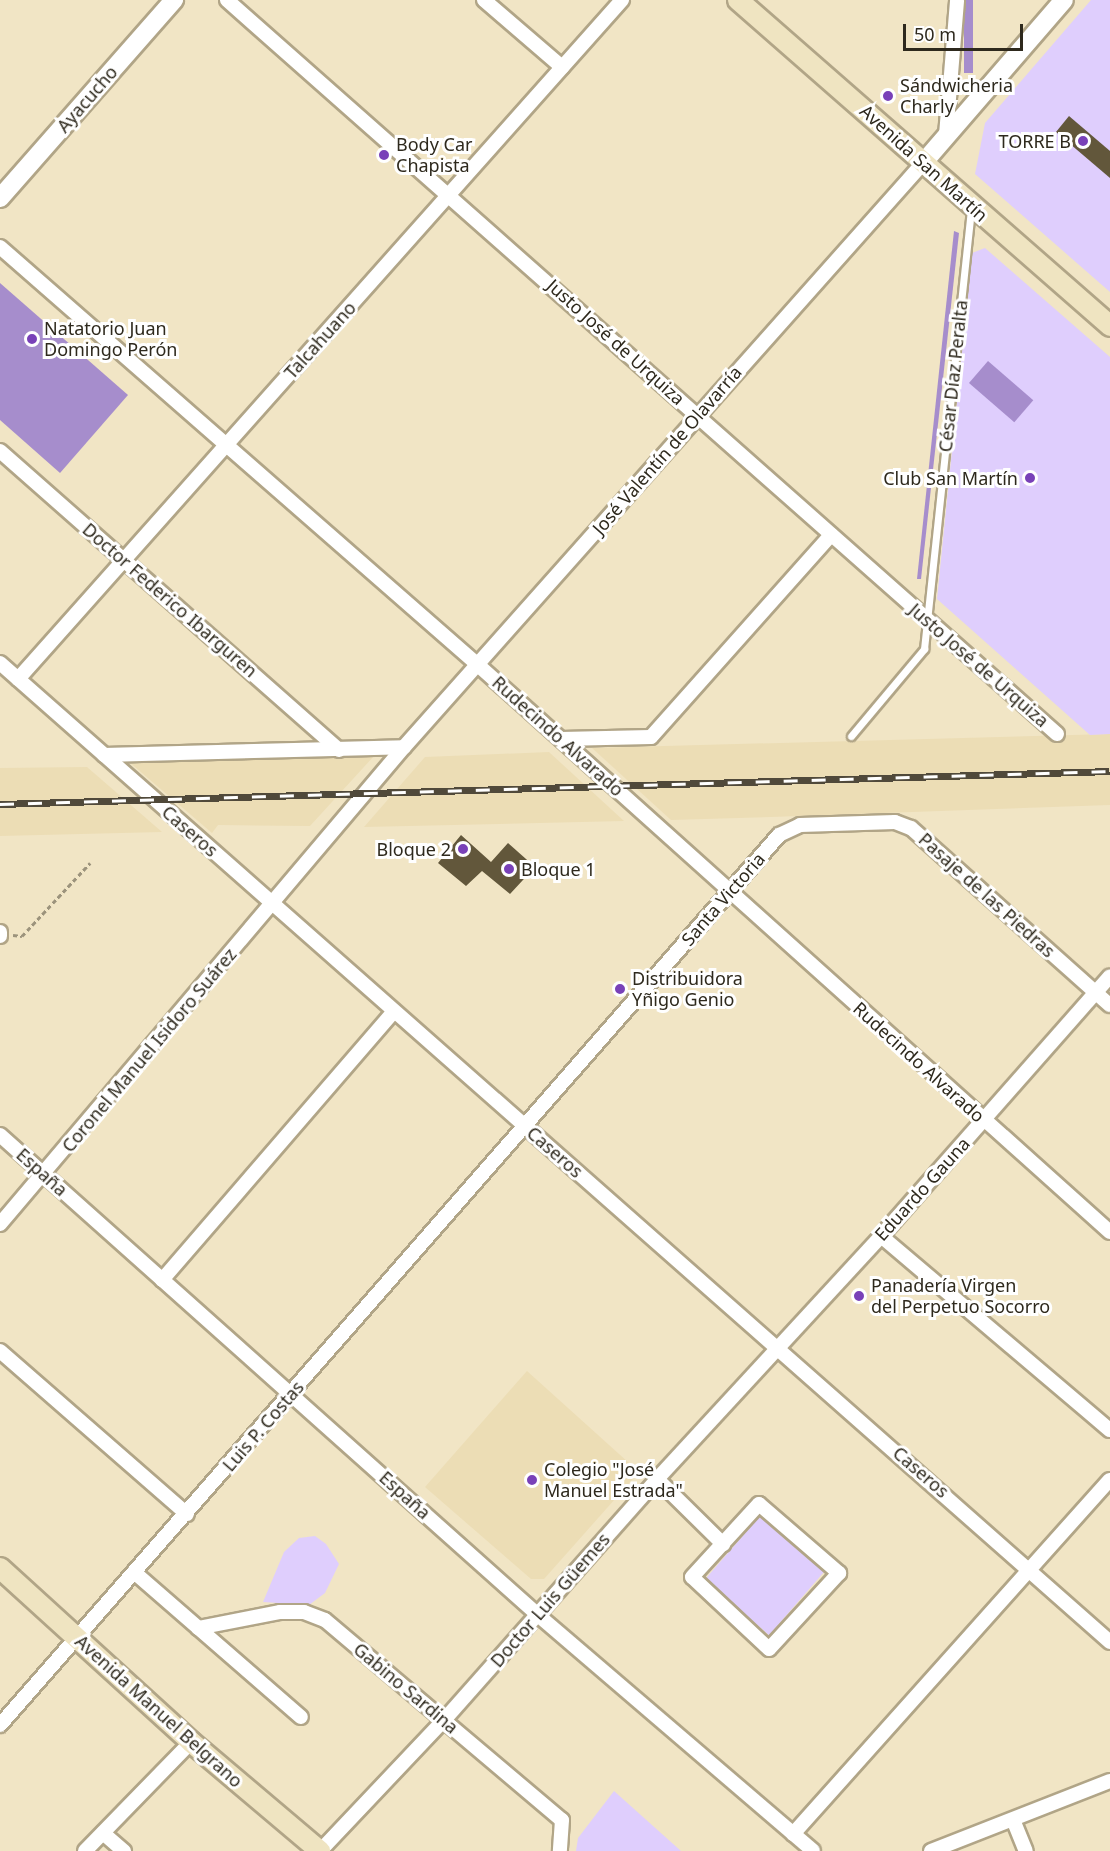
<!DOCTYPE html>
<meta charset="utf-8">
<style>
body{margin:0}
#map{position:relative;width:1110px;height:1851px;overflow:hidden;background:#f1e5c5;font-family:"Noto Sans",sans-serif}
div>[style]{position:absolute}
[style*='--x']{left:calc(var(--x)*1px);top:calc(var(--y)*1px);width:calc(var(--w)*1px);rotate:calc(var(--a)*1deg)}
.built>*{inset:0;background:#ecddb5}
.green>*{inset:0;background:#dfcefd;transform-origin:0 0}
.water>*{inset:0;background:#a68dcc;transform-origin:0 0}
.building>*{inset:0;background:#62573b}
.path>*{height:3px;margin-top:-1.5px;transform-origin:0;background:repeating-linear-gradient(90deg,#9c937c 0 4.5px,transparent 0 7.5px)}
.roads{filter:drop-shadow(2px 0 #b1a587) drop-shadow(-2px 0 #b1a587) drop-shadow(0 2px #b1a587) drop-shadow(0 -2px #b1a587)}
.service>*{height:7px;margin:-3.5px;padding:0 3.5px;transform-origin:3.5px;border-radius:3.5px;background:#fff}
.minor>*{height:14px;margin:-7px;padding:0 7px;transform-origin:7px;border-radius:7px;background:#fff}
.tertiary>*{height:18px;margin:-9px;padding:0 9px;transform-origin:9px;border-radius:9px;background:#fff}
.secondary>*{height:20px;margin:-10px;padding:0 10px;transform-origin:10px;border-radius:10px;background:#efe4c1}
.rail>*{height:7px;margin-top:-3.5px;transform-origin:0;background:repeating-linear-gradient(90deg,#fff 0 14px,#50493a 0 28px);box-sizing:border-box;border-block:2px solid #50493a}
.dots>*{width:16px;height:16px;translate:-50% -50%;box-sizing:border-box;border:3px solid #fff;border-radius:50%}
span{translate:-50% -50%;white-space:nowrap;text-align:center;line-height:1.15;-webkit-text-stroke:6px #fff;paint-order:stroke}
.poi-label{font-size:18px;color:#2e291d}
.left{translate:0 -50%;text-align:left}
.right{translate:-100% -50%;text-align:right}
.street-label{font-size:18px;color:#2e291d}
.scale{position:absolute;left:903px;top:24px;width:120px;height:27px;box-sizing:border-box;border:3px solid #2e291d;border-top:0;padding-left:8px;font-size:18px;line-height:21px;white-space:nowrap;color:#2e291d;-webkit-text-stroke:4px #fff;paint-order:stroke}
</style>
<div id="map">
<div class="built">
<div style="clip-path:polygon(1110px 734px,1110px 805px,771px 817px,671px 820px,592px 748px)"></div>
<div style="clip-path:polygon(549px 752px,624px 821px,364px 827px,425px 757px)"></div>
<div style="clip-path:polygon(374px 756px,310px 826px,218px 825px,212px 833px,128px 761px)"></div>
<div style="clip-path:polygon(87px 767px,162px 832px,0 836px,0 768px)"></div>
<div style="clip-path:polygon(527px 1371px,639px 1472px,544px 1579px,531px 1579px,425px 1487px)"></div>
</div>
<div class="green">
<div style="clip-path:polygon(1091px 0,1110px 0,1110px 292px,975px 174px,985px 123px)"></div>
<div style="clip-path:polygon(985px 248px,1110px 357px,1110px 734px,1090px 735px,937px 599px,972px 253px)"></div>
<div style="left:760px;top:1516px;width:85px;height:84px;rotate:41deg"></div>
<div style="clip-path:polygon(315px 1536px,326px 1544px,339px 1564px,325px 1593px,309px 1605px,263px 1602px,284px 1552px,299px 1538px)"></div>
<div style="clip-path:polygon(614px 1791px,681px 1851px,576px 1851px,578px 1838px)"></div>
</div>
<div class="water">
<div style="left:964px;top:0;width:9px;height:73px"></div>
<div style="clip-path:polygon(954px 231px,959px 233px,921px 579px,917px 579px)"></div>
<div style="clip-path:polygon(0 283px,128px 395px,60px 473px,0 420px)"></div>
<div style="left:988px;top:361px;width:60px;height:29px;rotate:41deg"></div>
</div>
<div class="building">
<div style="clip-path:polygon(1069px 116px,1110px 151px,1110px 178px,1056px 132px)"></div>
<div style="clip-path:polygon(461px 835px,491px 862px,508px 843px,535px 867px,510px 894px,482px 871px,466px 886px,438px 863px)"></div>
</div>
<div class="path">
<div style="--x:13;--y:935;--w:9;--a:6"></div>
<div style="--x:22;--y:936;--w:100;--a:-47"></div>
</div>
<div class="roads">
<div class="service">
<div style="--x:851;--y:736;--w:114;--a:-50"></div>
<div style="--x:924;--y:649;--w:443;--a:-83.9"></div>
</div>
<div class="minor">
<div style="--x:227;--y:0;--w:1108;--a:41.49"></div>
<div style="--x:484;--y:0;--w:103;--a:40.7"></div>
<div style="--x:946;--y:135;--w:135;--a:-85.3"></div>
<div style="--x:0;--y:247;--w:635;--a:41.17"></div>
<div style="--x:478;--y:665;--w:849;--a:41.9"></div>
<div style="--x:0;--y:451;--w:452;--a:41.4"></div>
<div style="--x:0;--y:663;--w:1480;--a:41.41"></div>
<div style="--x:18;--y:679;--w:909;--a:-48.35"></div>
<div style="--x:561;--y:739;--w:90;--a:-1.3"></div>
<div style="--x:651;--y:737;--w:271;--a:-48.3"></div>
<div style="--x:104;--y:755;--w:300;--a:-1.5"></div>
<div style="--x:0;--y:932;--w:4;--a:90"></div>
<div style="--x:0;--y:1135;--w:721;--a:41.74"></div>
<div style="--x:538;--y:1615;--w:362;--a:40.6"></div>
<div style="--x:0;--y:1224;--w:625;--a:-49.74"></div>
<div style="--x:404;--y:747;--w:783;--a:-48.37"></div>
<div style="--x:881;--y:1236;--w:300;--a:40.3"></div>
<div style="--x:162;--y:1280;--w:355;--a:-49.2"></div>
<div style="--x:0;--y:1351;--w:248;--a:41.1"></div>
<div style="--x:657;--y:1479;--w:93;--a:44.6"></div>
<div style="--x:759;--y:1504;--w:106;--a:40.8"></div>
<div style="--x:839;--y:1573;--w:103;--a:132.6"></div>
<div style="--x:769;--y:1649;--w:105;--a:-136.9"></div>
<div style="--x:692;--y:1577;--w:99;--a:-47.5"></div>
<div style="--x:134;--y:1572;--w:221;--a:41"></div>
<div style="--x:198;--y:1628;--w:84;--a:-11"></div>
<div style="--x:280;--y:1612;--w:24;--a:0"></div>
<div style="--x:304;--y:1612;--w:22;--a:21"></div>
<div style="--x:325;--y:1620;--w:310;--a:40.2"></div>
<div style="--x:562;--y:1820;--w:31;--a:94"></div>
<div style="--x:0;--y:1725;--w:1183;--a:-48.8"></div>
<div style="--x:779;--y:835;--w:23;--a:-25"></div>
<div style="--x:800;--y:825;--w:95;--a:-1.8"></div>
<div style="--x:895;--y:822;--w:17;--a:21"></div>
<div style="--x:911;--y:828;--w:266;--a:41.7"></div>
<div style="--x:1014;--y:1822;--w:31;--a:68"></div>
<div style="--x:103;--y:1833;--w:28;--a:41"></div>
<div style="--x:793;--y:1834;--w:475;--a:-48.2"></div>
<div style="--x:85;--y:1851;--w:152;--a:-45.8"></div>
<div style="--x:320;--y:1851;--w:182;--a:-46.6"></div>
<div style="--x:445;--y:1719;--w:320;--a:-48.5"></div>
<div style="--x:657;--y:1479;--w:330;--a:-47.3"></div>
<div style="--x:881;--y:1236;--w:346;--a:-48.6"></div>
<div style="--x:931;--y:1851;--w:192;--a:-21.4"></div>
</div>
<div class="tertiary">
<div style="--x:924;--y:162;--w:214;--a:-49.2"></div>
<div style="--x:0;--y:198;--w:264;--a:-48.7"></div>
</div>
<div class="secondary">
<div style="--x:738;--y:0;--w:495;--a:41.2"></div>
<div style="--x:0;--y:1568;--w:258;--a:42.3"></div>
<div style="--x:191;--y:1742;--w:169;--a:40.2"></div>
</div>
</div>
<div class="rail">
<div style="--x:0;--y:804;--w:1110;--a:-1.7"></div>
</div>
<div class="dots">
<div style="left:888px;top:96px;background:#7941b8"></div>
<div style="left:1083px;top:141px;background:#7941b8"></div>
<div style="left:384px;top:155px;background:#7941b8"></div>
<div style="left:32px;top:339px;background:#7941b8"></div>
<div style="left:1030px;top:478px;background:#7941b8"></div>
<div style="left:463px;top:849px;background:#7941b8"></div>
<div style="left:509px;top:869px;background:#7941b8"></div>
<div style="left:620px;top:989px;background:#7941b8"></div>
<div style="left:859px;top:1296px;background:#7941b8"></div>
<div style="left:532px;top:1480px;background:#7941b8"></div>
</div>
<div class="poi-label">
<span class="left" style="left:900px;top:96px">Sándwicheria<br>Charly</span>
<span class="right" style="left:1071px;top:141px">TORRE B</span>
<span class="left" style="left:396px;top:155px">Body Car<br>Chapista</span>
<span class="left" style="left:44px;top:339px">Natatorio Juan<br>Domingo Perón</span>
<span class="right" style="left:1018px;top:478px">Club San Martín</span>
<span class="right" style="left:451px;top:849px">Bloque 2</span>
<span class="left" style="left:521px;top:869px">Bloque 1</span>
<span class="left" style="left:632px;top:989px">Distribuidora<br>Yñigo Genio</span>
<span class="left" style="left:871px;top:1296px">Panadería Virgen<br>del Perpetuo Socorro</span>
<span class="left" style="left:544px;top:1480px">Colegio "José<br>Manuel Estrada"</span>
</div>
<div class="street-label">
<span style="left:87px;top:99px;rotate:-49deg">Ayacucho</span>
<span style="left:924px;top:163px;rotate:42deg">Avenida San Martín</span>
<span style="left:320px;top:340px;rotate:-48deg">Talcahuano</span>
<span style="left:616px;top:342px;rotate:42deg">Justo José de Urquiza</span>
<span style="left:953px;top:376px;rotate:-84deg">César Díaz Peralta</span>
<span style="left:667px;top:450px;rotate:-49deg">José Valentín de Olavarría</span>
<span style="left:170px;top:600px;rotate:41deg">Doctor Federico Ibarguren</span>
<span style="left:979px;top:665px;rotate:41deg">Justo José de Urquiza</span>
<span style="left:558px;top:736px;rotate:42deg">Rudecindo Alvarado</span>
<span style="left:190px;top:831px;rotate:41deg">Caseros</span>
<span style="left:987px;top:895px;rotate:42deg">Pasaje de las Piedras</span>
<span style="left:723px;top:899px;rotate:-49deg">Santa Victoria</span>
<span style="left:149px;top:1050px;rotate:-50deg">Coronel Manuel Isidoro Suárez</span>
<span style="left:919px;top:1062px;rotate:42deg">Rudecindo Alvarado</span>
<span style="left:555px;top:1152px;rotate:41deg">Caseros</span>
<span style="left:42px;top:1172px;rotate:42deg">España</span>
<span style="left:922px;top:1189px;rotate:-48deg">Eduardo Gauna</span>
<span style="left:263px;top:1426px;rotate:-49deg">Luis P. Costas</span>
<span style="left:921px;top:1472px;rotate:41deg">Caseros</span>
<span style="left:405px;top:1495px;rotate:42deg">España</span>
<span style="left:550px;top:1600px;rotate:-49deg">Doctor Luis Güemes</span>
<span style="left:406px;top:1688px;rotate:40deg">Gabino Sardina</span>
<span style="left:159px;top:1711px;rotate:42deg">Avenida Manuel Belgrano</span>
</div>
<div class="scale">50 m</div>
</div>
